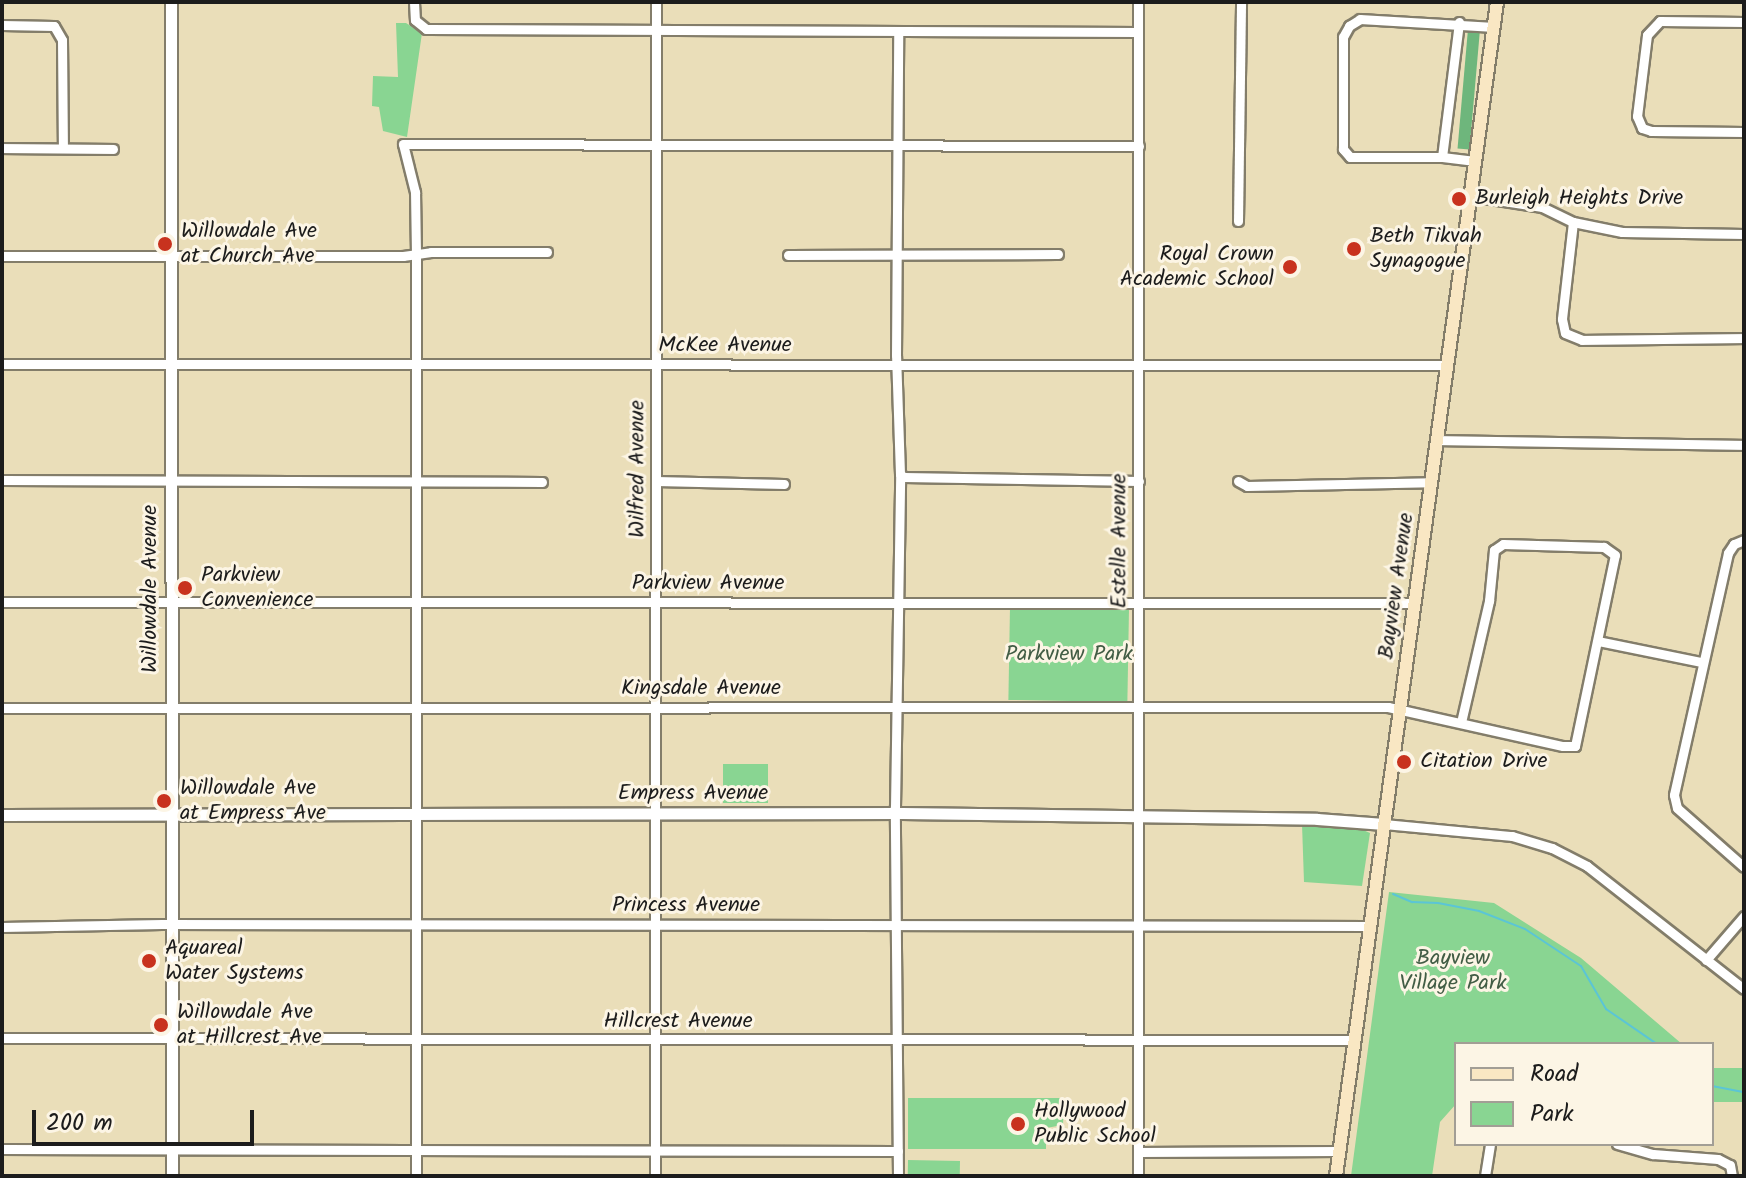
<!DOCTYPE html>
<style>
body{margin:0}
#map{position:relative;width:1746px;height:1178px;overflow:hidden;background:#eadeb9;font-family:Kalam,sans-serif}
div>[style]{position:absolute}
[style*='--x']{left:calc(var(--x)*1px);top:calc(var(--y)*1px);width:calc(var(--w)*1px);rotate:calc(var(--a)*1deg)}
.green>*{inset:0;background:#89d592;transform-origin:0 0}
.forest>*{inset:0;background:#6eb67c;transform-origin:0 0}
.stream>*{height:2px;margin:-1px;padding:0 1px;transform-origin:1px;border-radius:1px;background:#5bc5d6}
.roads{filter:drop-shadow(2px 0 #837d6a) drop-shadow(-2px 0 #837d6a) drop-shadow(0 2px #837d6a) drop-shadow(0 -2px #837d6a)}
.minor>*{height:9px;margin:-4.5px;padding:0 4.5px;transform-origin:4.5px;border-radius:4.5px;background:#fff}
.tertiary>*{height:11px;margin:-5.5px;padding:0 5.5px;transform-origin:5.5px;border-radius:5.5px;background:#fff}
.secondary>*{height:12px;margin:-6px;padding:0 6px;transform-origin:6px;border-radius:6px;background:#f9e7c3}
.dots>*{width:22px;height:22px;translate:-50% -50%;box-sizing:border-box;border:4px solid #fcf5e5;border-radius:50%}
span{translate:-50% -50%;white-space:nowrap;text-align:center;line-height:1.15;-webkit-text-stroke:6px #fcf5e5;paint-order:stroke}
.poi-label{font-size:22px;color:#1c1c1c}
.left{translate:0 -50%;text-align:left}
.right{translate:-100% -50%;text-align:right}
.street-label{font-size:22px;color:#1c1c1c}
.park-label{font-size:22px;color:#425d45}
.frame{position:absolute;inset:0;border:4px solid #1c1c1c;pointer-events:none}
.legend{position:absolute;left:1454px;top:1042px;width:260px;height:104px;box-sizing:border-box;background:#fcf5e5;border:2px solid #a29e95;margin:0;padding:10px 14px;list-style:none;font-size:24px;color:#1c1c1c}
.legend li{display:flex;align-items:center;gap:16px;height:40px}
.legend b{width:40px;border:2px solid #a29e95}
.scale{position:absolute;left:32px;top:1110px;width:222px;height:36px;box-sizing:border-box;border:4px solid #1c1c1c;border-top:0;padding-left:10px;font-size:24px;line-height:28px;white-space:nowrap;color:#1c1c1c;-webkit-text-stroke:6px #fcf5e5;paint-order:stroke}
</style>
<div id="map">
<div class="green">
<div style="clip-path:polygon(396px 23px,406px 23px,422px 33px,407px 137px,383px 131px,379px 107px,372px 106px,373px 76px,398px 77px)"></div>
<div style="left:1129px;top:608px;width:94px;height:119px;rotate:91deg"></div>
<div style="left:723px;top:764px;width:45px;height:39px"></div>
<div style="clip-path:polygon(1302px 824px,1356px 827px,1370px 833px,1362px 886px,1304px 882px)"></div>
<div style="clip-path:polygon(1389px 892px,1494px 903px,1581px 958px,1682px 1044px,1456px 1044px,1456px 1104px,1440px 1122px,1432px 1176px,1351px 1176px)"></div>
<div style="left:1712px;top:1068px;width:32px;height:34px"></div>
<div style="clip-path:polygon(908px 1098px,1064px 1098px,1063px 1125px,1046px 1128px,1046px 1149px,908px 1149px)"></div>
<div style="left:908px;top:1160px;width:52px;height:16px;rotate:1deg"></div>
</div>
<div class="forest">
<div style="left:1468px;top:29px;width:12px;height:120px;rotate:5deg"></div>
</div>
<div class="stream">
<div style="--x:1393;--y:894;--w:21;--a:23"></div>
<div style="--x:1412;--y:902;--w:26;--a:2"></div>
<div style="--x:1438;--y:903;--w:42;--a:11"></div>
<div style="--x:1479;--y:911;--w:49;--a:21.4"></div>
<div style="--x:1525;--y:929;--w:67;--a:33.5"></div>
<div style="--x:1581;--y:966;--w:50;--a:59.8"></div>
<div style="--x:1606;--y:1009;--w:62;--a:34.5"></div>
<div style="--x:1712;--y:1086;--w:33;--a:11"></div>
</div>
<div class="roads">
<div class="minor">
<div style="--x:414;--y:2;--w:18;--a:87"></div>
<div style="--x:415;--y:20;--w:14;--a:39"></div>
<div style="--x:426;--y:29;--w:712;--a:0.24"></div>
<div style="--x:1138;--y:2;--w:1174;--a:90"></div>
<div style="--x:1744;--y:22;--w:84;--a:-179.3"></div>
<div style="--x:1660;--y:21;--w:19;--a:133"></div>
<div style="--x:1647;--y:35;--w:82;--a:97"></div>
<div style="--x:1637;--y:116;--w:13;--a:67"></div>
<div style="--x:1642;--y:128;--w:9;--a:18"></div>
<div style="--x:1651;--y:131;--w:93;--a:0.6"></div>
<div style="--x:2;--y:25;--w:52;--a:1.1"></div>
<div style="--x:54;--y:26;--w:16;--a:60"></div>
<div style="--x:62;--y:40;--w:108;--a:89.5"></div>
<div style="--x:2;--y:148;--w:111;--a:0.5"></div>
<div style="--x:1442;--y:157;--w:136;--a:-82.8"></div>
<div style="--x:1475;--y:161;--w:33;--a:-173"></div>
<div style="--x:1442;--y:157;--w:92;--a:180"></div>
<div style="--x:1350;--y:157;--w:11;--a:-131"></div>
<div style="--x:1343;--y:149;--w:112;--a:-90"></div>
<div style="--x:1343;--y:37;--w:13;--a:-61"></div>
<div style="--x:1349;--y:26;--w:13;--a:-32"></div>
<div style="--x:1360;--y:19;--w:134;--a:3.4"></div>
<div style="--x:1471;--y:196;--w:72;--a:8.8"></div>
<div style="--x:1542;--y:207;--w:34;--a:26"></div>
<div style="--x:1573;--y:222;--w:50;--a:11.5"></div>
<div style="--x:1622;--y:232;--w:122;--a:0.9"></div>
<div style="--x:1238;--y:221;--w:219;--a:-89.2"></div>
<div style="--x:1573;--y:222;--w:98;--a:96.5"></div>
<div style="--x:1562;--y:319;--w:14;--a:78"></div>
<div style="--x:1565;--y:333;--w:18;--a:22"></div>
<div style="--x:1582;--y:340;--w:162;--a:-0.7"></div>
<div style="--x:788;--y:255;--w:270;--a:-0.2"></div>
<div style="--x:2;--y:256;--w:401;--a:0"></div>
<div style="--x:403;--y:256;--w:28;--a:-8"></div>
<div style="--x:431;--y:252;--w:116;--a:0"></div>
<div style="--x:2;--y:364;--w:1445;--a:0.04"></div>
<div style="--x:1437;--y:440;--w:307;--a:0.9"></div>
<div style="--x:900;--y:474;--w:5;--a:37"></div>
<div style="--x:904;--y:477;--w:235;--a:1"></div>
<div style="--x:2;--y:480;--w:540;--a:0.21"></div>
<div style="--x:656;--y:481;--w:128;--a:1.3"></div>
<div style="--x:1238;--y:481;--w:10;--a:29"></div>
<div style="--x:1247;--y:486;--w:184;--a:-1.2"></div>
<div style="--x:1744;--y:540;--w:11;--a:158"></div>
<div style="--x:1734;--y:544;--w:11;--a:124"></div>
<div style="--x:1728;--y:553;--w:248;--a:102.6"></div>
<div style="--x:1674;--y:795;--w:13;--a:77"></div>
<div style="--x:1677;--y:808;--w:89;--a:41.4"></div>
<div style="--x:2;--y:602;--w:1413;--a:0.04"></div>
<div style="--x:1598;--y:641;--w:105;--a:11.5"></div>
<div style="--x:2;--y:708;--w:1386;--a:-0.04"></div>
<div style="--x:1388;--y:707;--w:179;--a:12.6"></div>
<div style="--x:1563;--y:746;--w:12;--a:0"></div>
<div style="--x:1575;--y:746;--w:195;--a:-78.2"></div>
<div style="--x:1615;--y:555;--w:14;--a:-144"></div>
<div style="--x:1604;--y:547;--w:101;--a:-178.3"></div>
<div style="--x:1503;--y:544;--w:11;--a:146"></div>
<div style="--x:1494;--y:550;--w:51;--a:95.6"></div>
<div style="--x:1489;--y:601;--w:124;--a:103"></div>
<div style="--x:1384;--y:824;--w:129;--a:5.4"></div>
<div style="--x:1512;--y:836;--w:42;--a:16.7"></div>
<div style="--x:1552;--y:848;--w:39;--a:27"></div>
<div style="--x:1587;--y:866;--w:199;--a:38.1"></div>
<div style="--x:2;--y:927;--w:160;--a:-1.1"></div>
<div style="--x:162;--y:924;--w:1208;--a:0.09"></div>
<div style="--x:1706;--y:960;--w:58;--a:-49.2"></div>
<div style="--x:2;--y:1038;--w:1352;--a:0.08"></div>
<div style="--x:1617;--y:1144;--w:37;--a:16"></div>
<div style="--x:1653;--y:1154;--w:65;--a:4.4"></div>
<div style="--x:1718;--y:1159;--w:13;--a:27"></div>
<div style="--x:1730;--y:1165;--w:11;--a:80"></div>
<div style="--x:2;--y:1149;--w:896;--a:0.13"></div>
<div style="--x:1138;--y:1152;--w:201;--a:-0.3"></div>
<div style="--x:416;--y:1176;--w:922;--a:-90"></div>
<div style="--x:416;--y:254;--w:62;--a:-90.9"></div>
<div style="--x:415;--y:192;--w:49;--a:-104"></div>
<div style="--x:403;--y:144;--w:736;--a:0.16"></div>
<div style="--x:655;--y:1176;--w:1174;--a:-89.95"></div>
<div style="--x:898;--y:1176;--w:369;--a:-90.5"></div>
<div style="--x:895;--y:807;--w:333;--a:-89.1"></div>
<div style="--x:900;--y:474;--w:119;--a:-91.9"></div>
<div style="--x:896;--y:355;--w:324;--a:-89.6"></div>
<div style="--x:1485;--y:1176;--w:32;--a:-81"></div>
</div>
<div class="tertiary">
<div style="--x:171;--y:2;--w:1174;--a:89.95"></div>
<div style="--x:2;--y:815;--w:900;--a:-0.13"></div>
<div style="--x:902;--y:813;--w:415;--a:0.8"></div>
<div style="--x:1317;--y:819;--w:67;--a:4.3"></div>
</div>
<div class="secondary">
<div style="--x:1336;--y:1176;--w:1185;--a:-82.19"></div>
</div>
</div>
<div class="dots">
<div style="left:1459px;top:199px;background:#c8321e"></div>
<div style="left:165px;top:244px;background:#c8321e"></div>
<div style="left:1354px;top:249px;background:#c8321e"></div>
<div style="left:1290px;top:267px;background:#c8321e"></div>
<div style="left:185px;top:588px;background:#c8321e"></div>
<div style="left:1404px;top:762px;background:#c8321e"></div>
<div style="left:164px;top:801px;background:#c8321e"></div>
<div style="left:149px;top:961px;background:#c8321e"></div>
<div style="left:161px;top:1025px;background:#c8321e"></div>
<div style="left:1018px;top:1124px;background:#c8321e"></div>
</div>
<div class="poi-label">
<span class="left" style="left:1475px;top:199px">Burleigh Heights Drive</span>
<span class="left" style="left:181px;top:244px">Willowdale Ave<br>at Church Ave</span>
<span class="left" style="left:1370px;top:249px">Beth Tikvah<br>Synagogue</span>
<span class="right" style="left:1274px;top:267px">Royal Crown<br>Academic School</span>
<span class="left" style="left:201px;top:588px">Parkview<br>Convenience</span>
<span class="left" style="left:1420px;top:762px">Citation Drive</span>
<span class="left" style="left:180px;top:801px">Willowdale Ave<br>at Empress Ave</span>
<span class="left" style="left:165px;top:961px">Aquareal<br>Water Systems</span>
<span class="left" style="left:177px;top:1025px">Willowdale Ave<br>at Hillcrest Ave</span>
<span class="left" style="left:1034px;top:1124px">Hollywood<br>Public School</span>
</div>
<div class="street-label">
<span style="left:725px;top:346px">McKee Avenue</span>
<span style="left:638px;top:469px;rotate:-90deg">Wilfred Avenue</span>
<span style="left:1120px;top:541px;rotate:-90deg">Estelle Avenue</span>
<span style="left:708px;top:584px">Parkview Avenue</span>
<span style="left:1397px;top:586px;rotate:-82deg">Bayview Avenue</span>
<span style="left:151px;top:589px;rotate:-90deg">Willowdale Avenue</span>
<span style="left:701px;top:689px">Kingsdale Avenue</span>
<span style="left:693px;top:794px">Empress Avenue</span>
<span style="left:686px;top:906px">Princess Avenue</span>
<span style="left:678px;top:1022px">Hillcrest Avenue</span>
</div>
<div class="park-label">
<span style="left:1069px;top:655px">Parkview Park</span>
<span style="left:1453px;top:971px">Bayview<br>Village Park</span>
</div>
<div class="frame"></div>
<ul class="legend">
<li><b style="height:10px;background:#f9e7c3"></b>Road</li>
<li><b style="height:22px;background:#89d592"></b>Park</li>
</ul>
<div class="scale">200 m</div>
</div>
